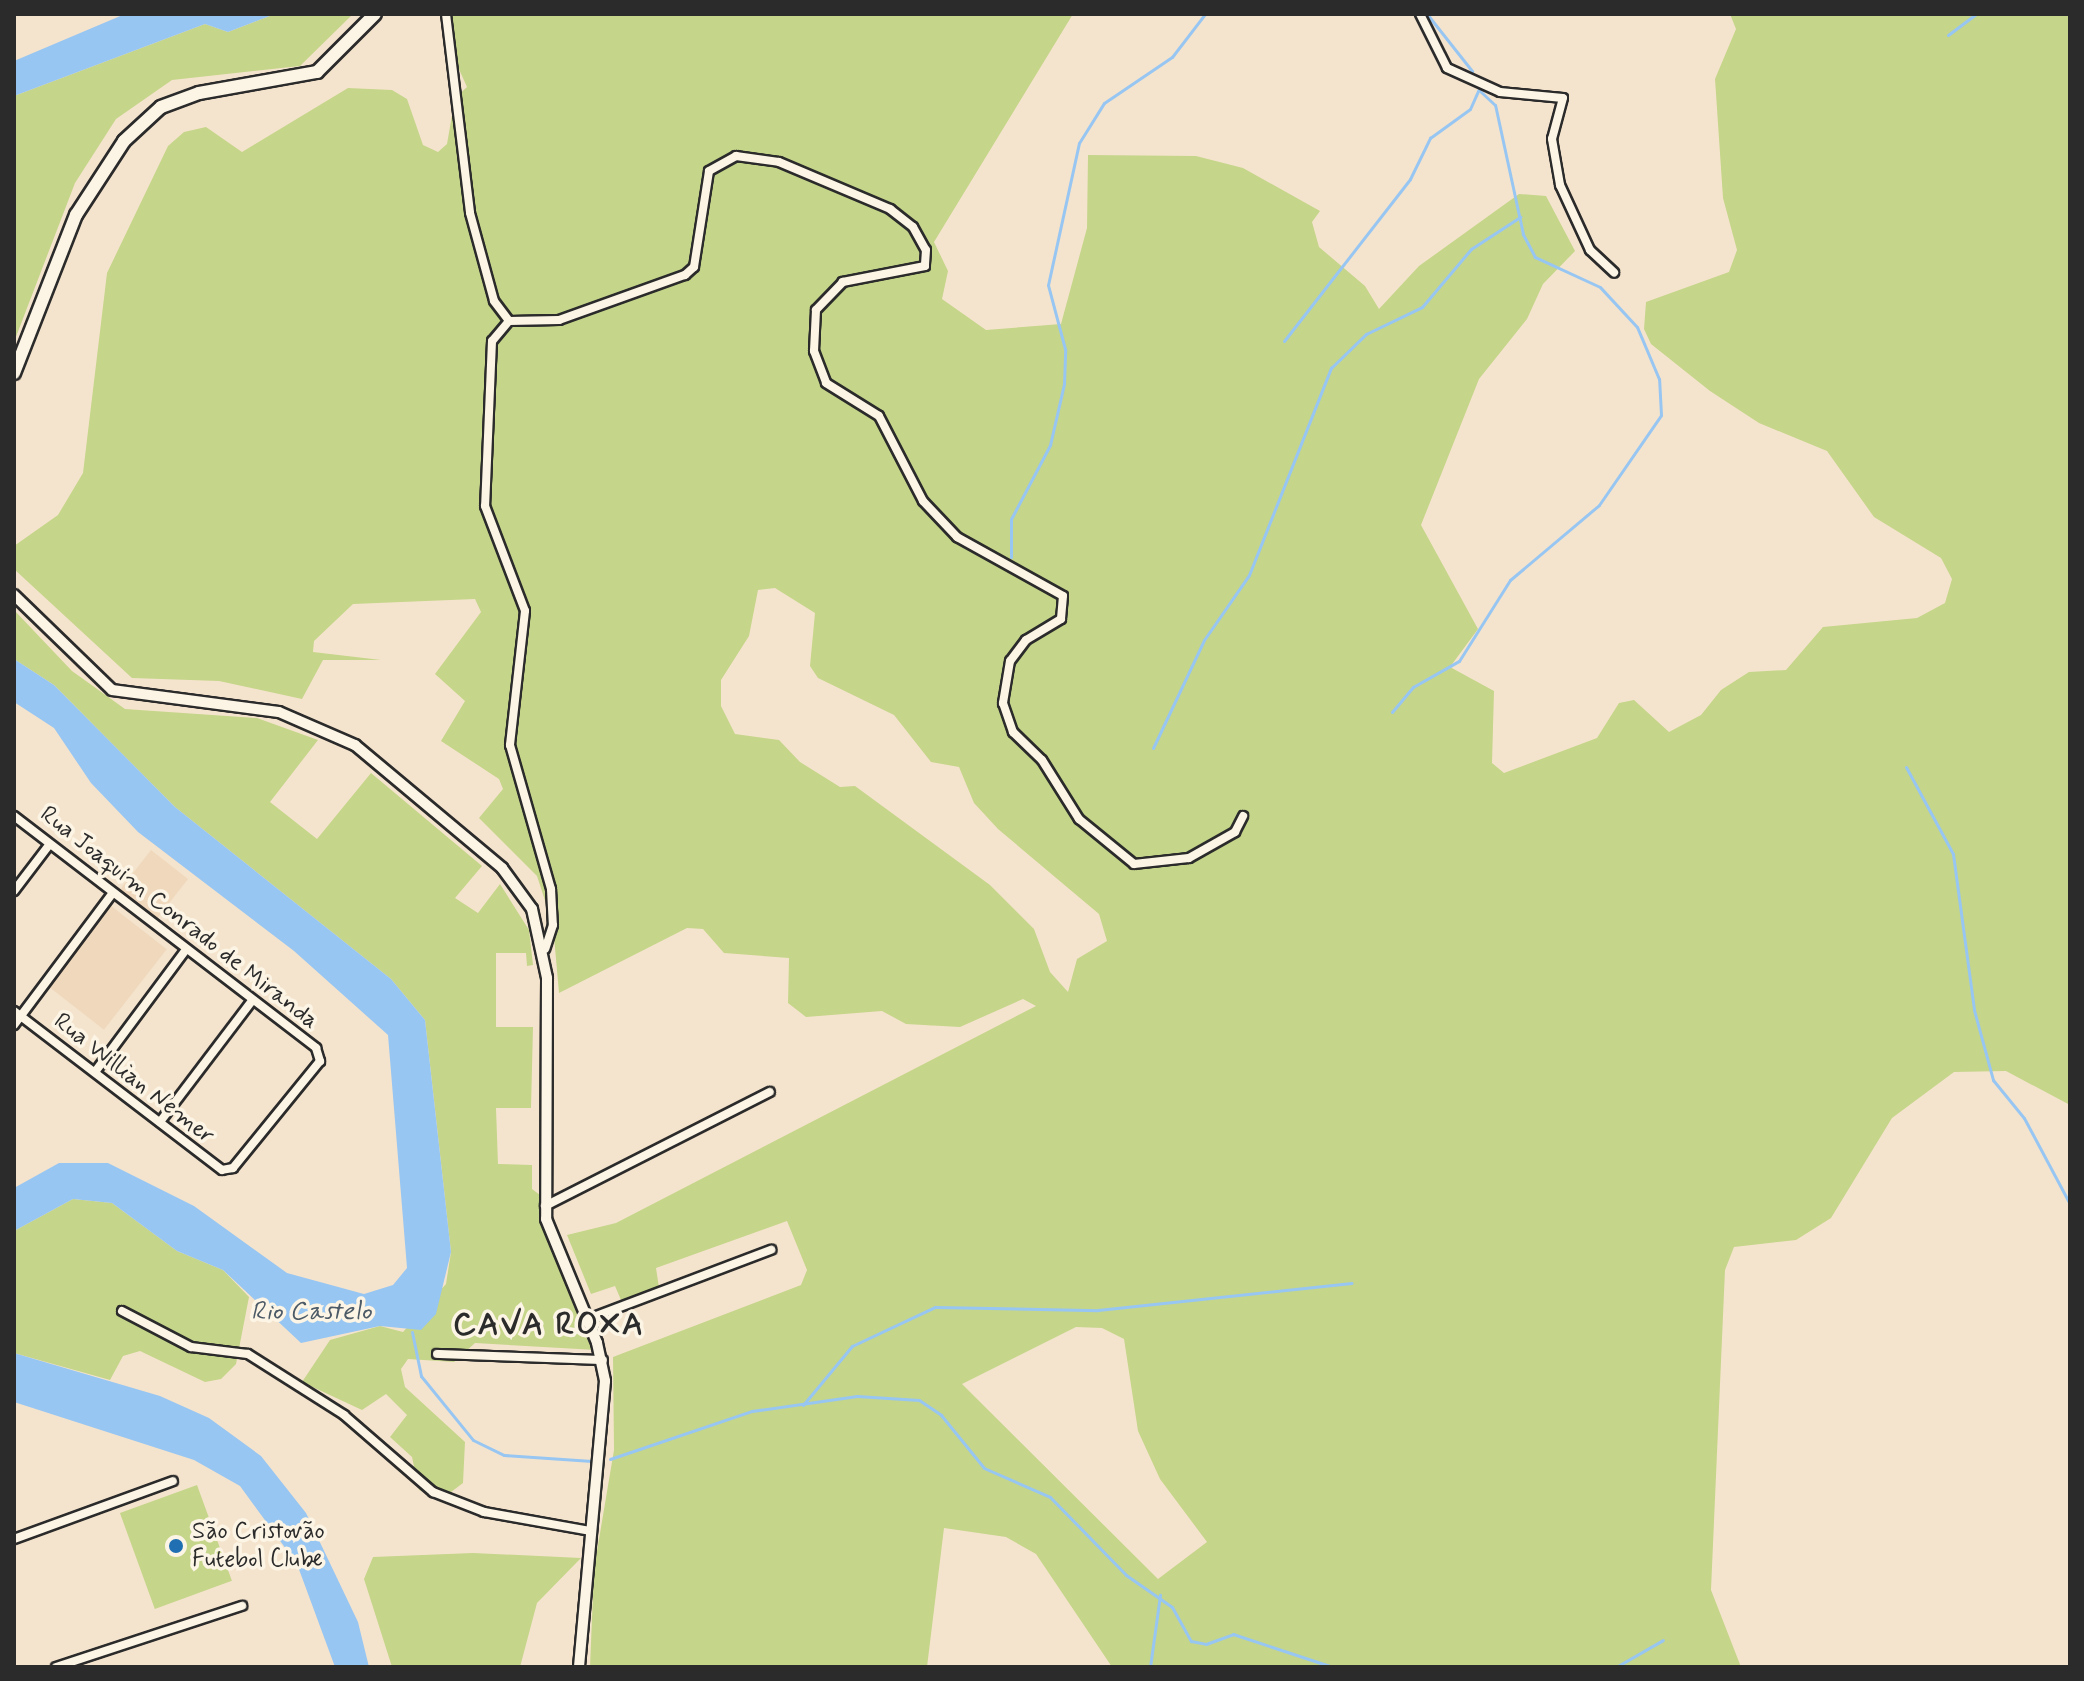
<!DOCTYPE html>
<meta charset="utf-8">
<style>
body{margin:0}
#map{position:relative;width:2084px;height:1681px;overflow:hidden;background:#f5e4cd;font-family:Mynerve,sans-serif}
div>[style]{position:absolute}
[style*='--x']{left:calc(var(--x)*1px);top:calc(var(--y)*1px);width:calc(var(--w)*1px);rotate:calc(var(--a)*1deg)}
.built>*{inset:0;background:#f0d8bc;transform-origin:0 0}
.green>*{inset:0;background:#c5d58a;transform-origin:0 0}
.water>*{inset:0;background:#98c6f2}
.stream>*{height:3px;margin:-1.5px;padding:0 1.5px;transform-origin:1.5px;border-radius:1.5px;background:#98c6f2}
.roads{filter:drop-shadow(2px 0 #2b2b2b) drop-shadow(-2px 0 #2b2b2b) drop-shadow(0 2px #2b2b2b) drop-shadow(0 -2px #2b2b2b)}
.minor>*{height:8px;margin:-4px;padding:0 4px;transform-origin:4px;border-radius:4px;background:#fcf5e5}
.tertiary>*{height:10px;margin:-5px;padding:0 5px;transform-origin:5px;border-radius:5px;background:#fcf5e5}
.secondary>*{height:12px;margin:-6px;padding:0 6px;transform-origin:6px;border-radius:6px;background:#fcf5e5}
.dots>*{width:22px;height:22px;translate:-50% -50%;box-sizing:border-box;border:4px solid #fcf5e5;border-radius:50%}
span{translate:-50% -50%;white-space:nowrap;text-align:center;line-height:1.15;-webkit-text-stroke:7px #fcf5e5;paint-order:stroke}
.street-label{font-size:24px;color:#2b2b2b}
.poi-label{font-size:24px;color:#2b2b2b}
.left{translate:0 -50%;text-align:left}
.water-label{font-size:26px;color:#4c5a67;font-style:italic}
.district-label{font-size:32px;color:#2b2b2b;font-weight:700;letter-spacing:2px}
.frame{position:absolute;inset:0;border:16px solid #2b2b2b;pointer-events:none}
</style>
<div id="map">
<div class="built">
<div style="left:151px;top:850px;width:47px;height:53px;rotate:38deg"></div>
<div style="left:110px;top:905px;width:72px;height:102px;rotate:38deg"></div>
</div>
<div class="green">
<div style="clip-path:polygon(275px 14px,353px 14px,300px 66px,172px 80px,116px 119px,75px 183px,14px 342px,14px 96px,205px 24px,228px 32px)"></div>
<div style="clip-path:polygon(evenodd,446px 14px,1073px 14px,934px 242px,948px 271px,942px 299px,986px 330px,1061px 324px,1087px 228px,1088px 155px,1196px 156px,1243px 168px,1320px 211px,1312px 222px,1319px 247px,1365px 286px,1379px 309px,1419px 266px,1519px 194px,1546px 196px,1575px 251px,1543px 284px,1527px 319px,1479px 379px,1421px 525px,1478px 629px,1450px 667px,1494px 691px,1492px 763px,1504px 773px,1597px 738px,1619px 703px,1634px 700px,1669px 732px,1701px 715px,1721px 690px,1749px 672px,1786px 670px,1823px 627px,1917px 618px,1945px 603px,1952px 579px,1941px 558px,1874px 517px,1827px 451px,1759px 423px,1710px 391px,1651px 344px,1644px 329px,1646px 302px,1729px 272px,1737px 250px,1723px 198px,1715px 79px,1736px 29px,1730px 14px,2070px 14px,2070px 1105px,2006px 1071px,1954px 1072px,1892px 1118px,1831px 1218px,1796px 1240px,1734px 1247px,1725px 1270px,1711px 1590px,1741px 1667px,1112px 1667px,1036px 1554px,1006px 1537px,944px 1528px,927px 1667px,590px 1667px,594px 1569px,614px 1450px,613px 1357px,801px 1285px,807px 1270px,787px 1221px,656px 1268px,660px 1294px,624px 1307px,615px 1286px,591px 1294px,567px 1235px,616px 1223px,1036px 1006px,1023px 999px,960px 1027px,906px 1024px,882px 1011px,806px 1017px,788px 1003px,789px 958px,724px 953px,703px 929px,687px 928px,559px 993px,553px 925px,537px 876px,479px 818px,503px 789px,499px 779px,441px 741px,465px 701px,435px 674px,481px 612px,475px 599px,353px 604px,314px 641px,313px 652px,381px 660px,323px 660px,302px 699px,219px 681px,132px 678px,14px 569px,14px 546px,58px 515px,83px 473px,107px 273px,168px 146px,184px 132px,206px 127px,242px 152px,348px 88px,392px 90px,407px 99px,423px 145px,438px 152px,447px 144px,455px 98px,467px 87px,445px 38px,446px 14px,775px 588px,815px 613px,810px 666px,818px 678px,894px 715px,931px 762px,959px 767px,974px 803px,998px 829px,1099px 914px,1107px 941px,1077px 959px,1068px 992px,1050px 972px,1034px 929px,990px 885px,855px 786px,840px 787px,800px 762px,779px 740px,735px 734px,721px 706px,721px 680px,749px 636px,758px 590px,775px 588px,446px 14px,1076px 1327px,1102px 1328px,1124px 1339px,1138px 1431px,1160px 1479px,1207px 1542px,1158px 1579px,962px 1384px,1076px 1327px)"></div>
<div style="clip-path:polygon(14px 610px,72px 671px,125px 709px,257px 718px,318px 740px,270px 802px,317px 839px,371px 773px,482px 866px,455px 898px,478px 913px,500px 884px,529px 930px,533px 965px,527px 966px,526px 953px,496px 953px,496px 1027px,533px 1027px,531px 1108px,496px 1108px,498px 1164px,532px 1165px,532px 1189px,544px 1198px,596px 1350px,475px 1343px,454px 1362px,408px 1359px,401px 1369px,405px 1387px,465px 1442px,463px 1483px,443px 1498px,419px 1490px,412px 1457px,390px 1437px,407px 1415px,386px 1394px,362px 1410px,302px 1382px,330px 1340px,380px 1326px,403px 1332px,446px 1284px,451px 1252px,425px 1020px,391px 979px,175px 807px,54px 685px,14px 659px)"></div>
<div style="clip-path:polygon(73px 1199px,112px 1203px,177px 1251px,223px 1270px,249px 1297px,236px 1364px,221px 1379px,205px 1382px,140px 1351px,123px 1356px,110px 1380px,14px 1353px,14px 1231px)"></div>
<div style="left:197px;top:1485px;width:102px;height:82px;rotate:70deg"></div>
<div style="clip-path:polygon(473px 1553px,581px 1558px,537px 1603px,520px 1667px,392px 1667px,364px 1579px,373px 1557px)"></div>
</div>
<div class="water">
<div style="clip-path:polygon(125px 14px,275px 14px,228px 32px,205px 24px,14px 96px,14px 61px)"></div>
<div style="clip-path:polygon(14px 659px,54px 685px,175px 807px,391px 979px,425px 1020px,451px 1252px,436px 1314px,421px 1330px,380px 1326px,301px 1343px,223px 1270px,177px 1251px,112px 1203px,73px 1199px,14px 1231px,14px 1188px,59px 1163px,108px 1163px,194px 1206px,287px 1273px,364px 1294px,393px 1285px,407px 1268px,388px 1035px,294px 951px,138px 832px,91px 783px,54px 728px,14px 702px)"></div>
<div style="clip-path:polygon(14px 1353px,160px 1396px,209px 1418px,261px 1456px,306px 1513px,358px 1622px,369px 1667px,335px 1667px,297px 1564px,240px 1486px,194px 1460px,14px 1402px)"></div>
</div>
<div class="stream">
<div style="--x:1427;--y:14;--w:73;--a:51.7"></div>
<div style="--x:1948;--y:35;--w:35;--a:-37"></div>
<div style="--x:1284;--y:341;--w:205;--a:-52.1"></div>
<div style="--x:1410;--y:179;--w:46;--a:-64"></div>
<div style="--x:1430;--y:138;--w:49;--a:-35.9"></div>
<div style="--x:1470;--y:109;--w:22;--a:-66"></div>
<div style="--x:1011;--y:557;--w:38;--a:-90"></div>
<div style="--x:1011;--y:519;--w:84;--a:-62.2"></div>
<div style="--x:1050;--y:445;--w:63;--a:-77.1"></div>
<div style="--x:1064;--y:384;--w:35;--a:-88"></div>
<div style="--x:1065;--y:349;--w:66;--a:-104.9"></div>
<div style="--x:1048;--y:285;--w:145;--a:-77.7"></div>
<div style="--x:1079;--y:143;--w:47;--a:-58"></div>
<div style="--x:1104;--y:103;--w:82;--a:-34.1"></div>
<div style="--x:1172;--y:57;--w:54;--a:-52.5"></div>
<div style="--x:1392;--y:712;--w:33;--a:-50"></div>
<div style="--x:1413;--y:687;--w:53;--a:-29.5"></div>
<div style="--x:1459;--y:661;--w:96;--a:-57.8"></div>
<div style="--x:1510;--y:580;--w:116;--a:-40.1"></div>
<div style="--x:1599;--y:505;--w:109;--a:-55.4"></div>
<div style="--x:1661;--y:415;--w:36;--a:-93"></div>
<div style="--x:1659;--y:379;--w:56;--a:-112.9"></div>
<div style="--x:1637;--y:327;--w:54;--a:-132.8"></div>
<div style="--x:1600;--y:287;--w:72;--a:-155.2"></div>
<div style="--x:1535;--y:257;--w:26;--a:-118"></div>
<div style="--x:1523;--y:234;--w:132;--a:-102.2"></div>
<div style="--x:1495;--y:105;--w:22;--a:-137"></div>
<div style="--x:1153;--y:748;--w:119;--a:-64.7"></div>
<div style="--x:1204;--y:640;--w:79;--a:-55.3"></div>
<div style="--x:1249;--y:575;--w:223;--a:-68.4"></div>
<div style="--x:1331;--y:368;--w:49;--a:-44.2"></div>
<div style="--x:1366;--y:334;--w:62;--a:-25.7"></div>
<div style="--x:1422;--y:307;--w:76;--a:-49.8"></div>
<div style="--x:1471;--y:249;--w:59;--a:-33.1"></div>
<div style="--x:1906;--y:767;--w:99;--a:61.6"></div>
<div style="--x:1953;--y:854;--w:157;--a:82.3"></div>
<div style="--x:1974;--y:1010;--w:73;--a:74.8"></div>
<div style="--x:1993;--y:1080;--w:49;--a:50.8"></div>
<div style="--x:2024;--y:1118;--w:98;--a:61.9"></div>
<div style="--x:412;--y:1332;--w:45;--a:78.4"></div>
<div style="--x:421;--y:1376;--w:82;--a:50.9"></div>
<div style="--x:473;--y:1440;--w:34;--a:26"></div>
<div style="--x:504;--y:1455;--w:88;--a:3.9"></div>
<div style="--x:803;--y:1405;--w:77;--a:-50.3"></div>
<div style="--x:852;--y:1346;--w:92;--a:-25.2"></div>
<div style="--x:935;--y:1307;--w:163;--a:1.1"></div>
<div style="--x:1098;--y:1310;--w:255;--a:-6.1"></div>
<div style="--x:610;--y:1459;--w:150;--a:-18.7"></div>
<div style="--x:752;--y:1411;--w:106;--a:-8.1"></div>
<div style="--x:857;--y:1396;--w:62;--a:3.7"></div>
<div style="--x:919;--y:1400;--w:27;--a:34"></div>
<div style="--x:941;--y:1415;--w:68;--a:50.9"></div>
<div style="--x:984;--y:1468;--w:72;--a:23.7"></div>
<div style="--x:1050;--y:1497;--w:109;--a:45.7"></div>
<div style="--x:1126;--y:1575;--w:56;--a:34.8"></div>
<div style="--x:1172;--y:1607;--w:39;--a:61"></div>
<div style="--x:1191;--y:1641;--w:15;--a:11"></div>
<div style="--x:1206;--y:1644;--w:29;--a:-20"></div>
<div style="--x:1233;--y:1634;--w:105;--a:18.3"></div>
<div style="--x:1150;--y:1667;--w:73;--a:-82.1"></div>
<div style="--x:1402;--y:1667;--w:19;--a:0"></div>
<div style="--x:1616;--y:1667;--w:54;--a:-29.9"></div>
</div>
<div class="roads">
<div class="minor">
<div style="--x:446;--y:14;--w:200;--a:83.1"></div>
<div style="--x:470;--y:213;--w:91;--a:74.7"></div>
<div style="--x:494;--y:301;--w:25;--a:53"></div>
<div style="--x:509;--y:321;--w:50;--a:-1.1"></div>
<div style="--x:559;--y:320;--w:134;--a:-19.7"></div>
<div style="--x:685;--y:275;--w:12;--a:-42"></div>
<div style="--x:694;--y:267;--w:97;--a:-81.1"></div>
<div style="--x:709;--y:171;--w:31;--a:-29"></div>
<div style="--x:736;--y:156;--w:43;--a:7.9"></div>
<div style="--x:779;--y:162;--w:121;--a:22.9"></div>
<div style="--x:890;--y:209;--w:29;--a:38"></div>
<div style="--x:913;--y:227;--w:26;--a:61"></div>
<div style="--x:926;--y:250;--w:16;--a:94"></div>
<div style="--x:925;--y:266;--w:84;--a:169"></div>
<div style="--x:843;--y:282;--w:39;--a:134"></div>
<div style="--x:816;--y:310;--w:41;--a:92.8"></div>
<div style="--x:814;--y:351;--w:34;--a:69"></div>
<div style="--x:826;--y:383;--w:62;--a:31.9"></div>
<div style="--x:879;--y:416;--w:96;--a:62.6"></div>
<div style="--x:923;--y:501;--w:50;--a:46.6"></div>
<div style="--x:957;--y:537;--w:121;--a:29.1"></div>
<div style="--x:1063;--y:596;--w:23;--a:95"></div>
<div style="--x:1061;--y:619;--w:41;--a:149"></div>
<div style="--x:1026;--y:640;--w:26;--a:127"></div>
<div style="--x:1010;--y:661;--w:43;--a:99.5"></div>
<div style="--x:1003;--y:703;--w:31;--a:71"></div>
<div style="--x:1013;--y:732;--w:40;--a:44"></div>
<div style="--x:1042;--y:760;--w:70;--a:57.9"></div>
<div style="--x:1079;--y:819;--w:71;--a:39.3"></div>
<div style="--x:1134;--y:864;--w:55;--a:-6.2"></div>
<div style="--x:1189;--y:858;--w:53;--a:-29.5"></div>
<div style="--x:1235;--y:832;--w:18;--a:-63"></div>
<div style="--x:1420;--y:14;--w:60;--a:63.4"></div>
<div style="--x:1447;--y:68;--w:58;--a:24.4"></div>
<div style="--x:1500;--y:92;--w:63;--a:5.4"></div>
<div style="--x:1563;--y:98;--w:42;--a:105"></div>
<div style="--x:1552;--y:139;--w:47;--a:80.1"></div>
<div style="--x:1560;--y:185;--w:72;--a:65.2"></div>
<div style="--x:1590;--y:250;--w:33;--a:43"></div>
<div style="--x:509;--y:321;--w:26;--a:130"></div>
<div style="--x:492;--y:341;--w:165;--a:92.4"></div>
<div style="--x:485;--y:506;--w:112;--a:69.1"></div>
<div style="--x:525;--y:611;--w:135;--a:96.4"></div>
<div style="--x:510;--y:745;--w:150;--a:74.1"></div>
<div style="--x:551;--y:889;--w:36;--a:87"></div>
<div style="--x:553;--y:925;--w:25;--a:108"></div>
<div style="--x:14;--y:816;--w:381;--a:37.5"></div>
<div style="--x:316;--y:1048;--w:14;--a:73"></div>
<div style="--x:320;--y:1061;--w:138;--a:129.1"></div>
<div style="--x:233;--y:1168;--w:11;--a:170"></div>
<div style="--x:222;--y:1170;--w:262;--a:-142.6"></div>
<div style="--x:14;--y:891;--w:58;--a:-52.7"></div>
<div style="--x:14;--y:1025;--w:164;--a:-53.2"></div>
<div style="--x:95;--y:1072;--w:151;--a:-53.4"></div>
<div style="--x:160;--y:1122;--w:151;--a:-52.8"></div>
<div style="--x:545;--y:1206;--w:252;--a:-26.9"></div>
<div style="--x:122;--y:1311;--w:78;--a:27.6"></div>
<div style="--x:191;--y:1347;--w:57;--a:7"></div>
<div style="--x:248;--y:1354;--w:114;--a:32.4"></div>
<div style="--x:344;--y:1415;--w:118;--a:40.9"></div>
<div style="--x:433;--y:1492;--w:55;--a:21.4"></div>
<div style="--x:484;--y:1512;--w:109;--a:10.1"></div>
<div style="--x:588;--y:1319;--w:196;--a:-20.7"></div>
<div style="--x:437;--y:1354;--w:166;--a:2.1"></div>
<div style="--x:14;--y:1539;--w:169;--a:-20"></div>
<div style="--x:56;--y:1667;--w:196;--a:-18.2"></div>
</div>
<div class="tertiary">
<div style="--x:14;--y:595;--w:136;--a:44.1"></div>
<div style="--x:112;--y:690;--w:168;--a:7.5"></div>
<div style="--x:279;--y:712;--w:83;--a:23.5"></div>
<div style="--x:355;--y:745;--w:192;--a:39.9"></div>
<div style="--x:502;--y:868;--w:51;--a:53.8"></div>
<div style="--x:532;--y:909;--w:71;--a:77.7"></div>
<div style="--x:547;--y:978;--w:241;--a:90.2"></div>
<div style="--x:546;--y:1219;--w:134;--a:67.6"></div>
<div style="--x:597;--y:1343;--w:39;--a:78"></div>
<div style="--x:605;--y:1381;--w:287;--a:95.2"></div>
</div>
<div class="secondary">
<div style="--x:14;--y:373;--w:170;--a:-68.6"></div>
<div style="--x:76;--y:215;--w:88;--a:-57"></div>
<div style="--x:124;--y:141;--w:50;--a:-42.6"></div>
<div style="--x:161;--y:107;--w:40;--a:-20.2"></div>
<div style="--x:199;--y:93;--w:120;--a:-10.1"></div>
<div style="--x:317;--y:72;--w:82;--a:-45"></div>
</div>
</div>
<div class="dots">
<div style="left:176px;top:1546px;background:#1f6fb2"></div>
</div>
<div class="street-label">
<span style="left:179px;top:918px;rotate:38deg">Rua Joaquim Conrado de Miranda</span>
<span style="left:134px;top:1079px;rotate:38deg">Rua Willian Nemer</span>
</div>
<div class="poi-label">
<span class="left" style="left:192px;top:1546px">São Cristovão<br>Futebol Clube</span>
</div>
<div class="water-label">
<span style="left:311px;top:1313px">Rio Castelo</span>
</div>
<div class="district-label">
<span style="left:549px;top:1325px">CAVA ROXA</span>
</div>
<div class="frame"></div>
</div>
